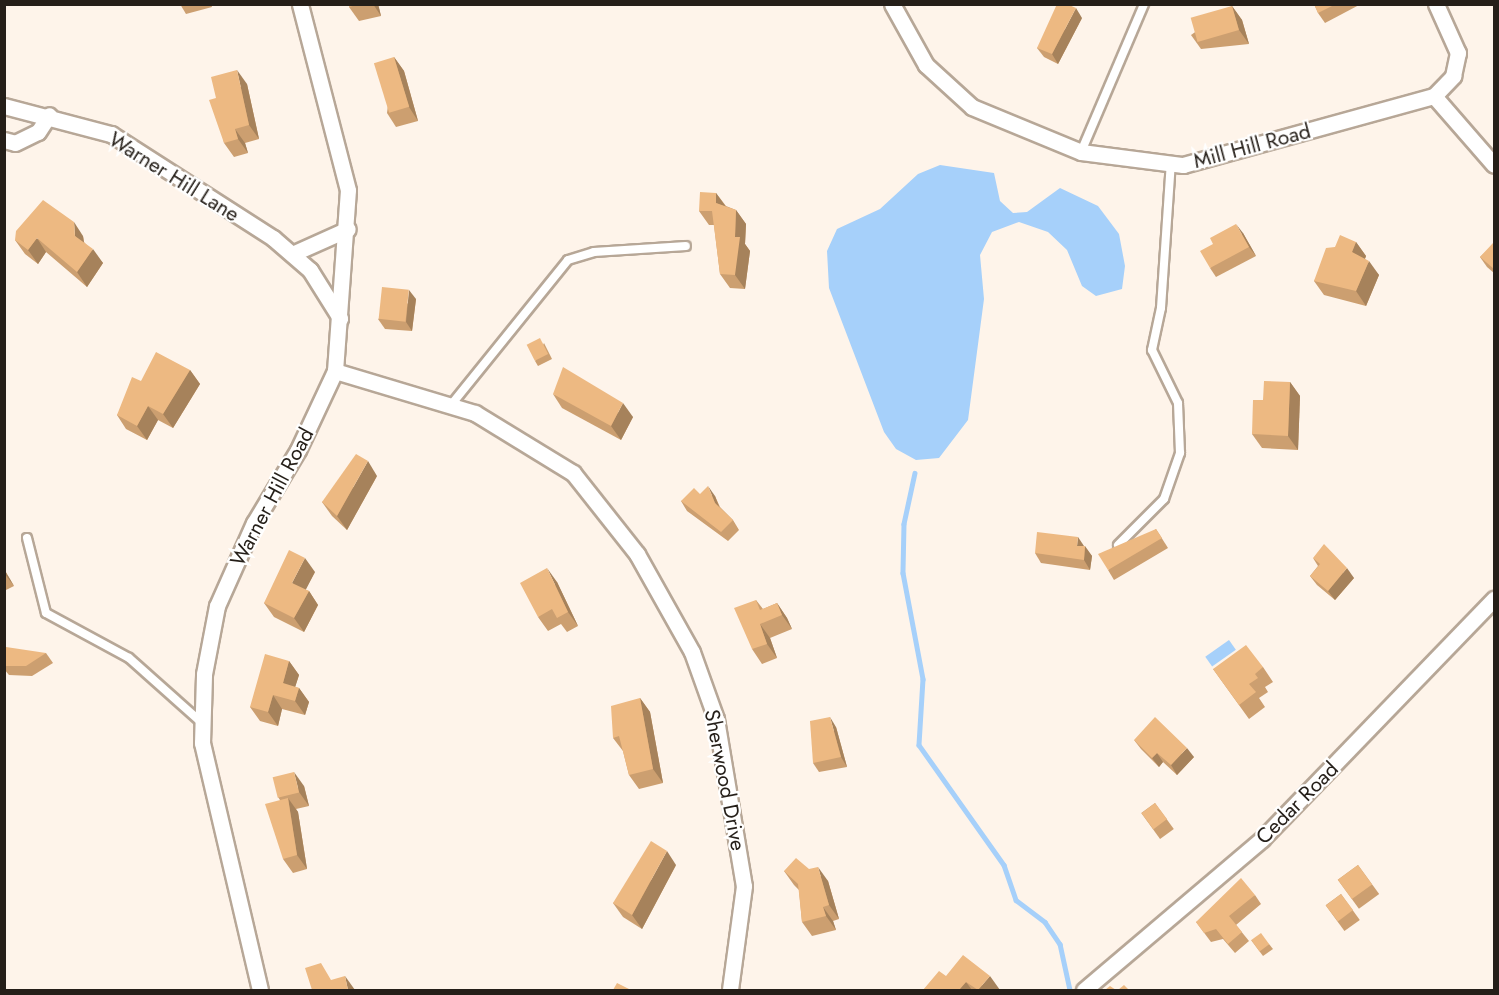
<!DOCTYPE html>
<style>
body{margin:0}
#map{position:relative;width:1499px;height:995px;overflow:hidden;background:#fef4ea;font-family:Jost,sans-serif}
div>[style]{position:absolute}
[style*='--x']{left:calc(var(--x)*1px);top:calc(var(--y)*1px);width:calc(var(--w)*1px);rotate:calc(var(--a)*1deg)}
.water>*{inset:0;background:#a6d0fa;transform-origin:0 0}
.stream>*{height:4.5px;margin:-2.25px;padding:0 2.25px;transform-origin:2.25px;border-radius:2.25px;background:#a6d0fa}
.roads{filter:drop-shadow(2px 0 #b7a797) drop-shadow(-2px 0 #b7a797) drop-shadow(0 2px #b7a797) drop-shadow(0 -2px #b7a797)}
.lane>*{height:8px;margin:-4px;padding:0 4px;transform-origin:4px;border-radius:4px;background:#fff}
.street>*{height:15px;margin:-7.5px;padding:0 7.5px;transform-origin:7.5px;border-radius:7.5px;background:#fff}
.wall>*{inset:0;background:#cc9f70;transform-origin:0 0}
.shaded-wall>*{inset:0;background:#a6825b}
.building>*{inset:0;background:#edb982;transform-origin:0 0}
span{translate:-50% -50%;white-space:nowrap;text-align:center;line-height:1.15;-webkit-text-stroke:4.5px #fff;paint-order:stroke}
.street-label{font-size:21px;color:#251f19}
.frame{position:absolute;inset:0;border:6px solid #251f19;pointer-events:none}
</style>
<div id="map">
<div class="water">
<div style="clip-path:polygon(940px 165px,994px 173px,1000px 201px,1013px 213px,1027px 212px,1060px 188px,1098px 206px,1119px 234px,1125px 266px,1122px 289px,1096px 296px,1082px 286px,1067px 250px,1048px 232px,1019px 222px,992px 232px,980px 255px,984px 299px,968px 420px,939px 458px,916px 460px,896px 449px,884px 432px,829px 288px,827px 251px,837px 229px,880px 209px,918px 174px)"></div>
<div style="left:1229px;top:640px;width:12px;height:29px;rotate:55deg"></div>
</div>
<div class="stream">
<div style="--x:915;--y:473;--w:52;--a:102.2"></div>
<div style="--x:904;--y:524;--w:49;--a:91.2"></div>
<div style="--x:903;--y:573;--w:108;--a:79.3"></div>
<div style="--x:923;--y:679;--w:66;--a:93.5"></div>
<div style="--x:919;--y:745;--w:147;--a:54.7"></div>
<div style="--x:1004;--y:865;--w:37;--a:71"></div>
<div style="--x:1016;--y:900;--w:36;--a:37"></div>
<div style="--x:1045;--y:922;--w:27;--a:56"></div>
<div style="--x:1060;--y:944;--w:47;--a:77.7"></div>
</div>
<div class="roads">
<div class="lane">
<div style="--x:1081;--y:152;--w:161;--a:-66.9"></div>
<div style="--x:451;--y:405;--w:186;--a:-51.1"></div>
<div style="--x:568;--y:260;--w:27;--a:-17"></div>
<div style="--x:594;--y:252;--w:92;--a:-3.7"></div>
<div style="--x:27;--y:538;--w:77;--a:75.8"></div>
<div style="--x:46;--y:613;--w:94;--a:28.5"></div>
<div style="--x:129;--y:658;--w:98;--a:41.7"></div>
<div style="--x:1118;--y:545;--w:65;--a:-45"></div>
<div style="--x:1164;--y:499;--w:49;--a:-70.8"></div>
<div style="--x:1180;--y:453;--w:50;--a:-92.3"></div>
<div style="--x:1178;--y:403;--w:59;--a:-116.1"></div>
<div style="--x:1152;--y:350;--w:43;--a:-77.9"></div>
<div style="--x:1161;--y:308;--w:145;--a:-86.1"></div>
</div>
<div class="street">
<div style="--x:892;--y:4;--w:70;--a:60.9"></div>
<div style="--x:926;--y:65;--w:62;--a:42.4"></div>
<div style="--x:972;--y:107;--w:118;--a:22.4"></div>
<div style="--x:1081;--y:152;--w:103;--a:7.3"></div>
<div style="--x:1183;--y:165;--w:260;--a:-15.4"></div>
<div style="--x:1434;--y:96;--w:91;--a:49"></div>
<div style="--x:1434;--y:96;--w:28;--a:-46"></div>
<div style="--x:1453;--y:76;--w:24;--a:-78"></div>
<div style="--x:1458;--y:53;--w:54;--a:-114.2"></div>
<div style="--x:4;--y:106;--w:111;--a:14.7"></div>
<div style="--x:111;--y:134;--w:193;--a:32.7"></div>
<div style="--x:273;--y:238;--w:49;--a:40.9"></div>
<div style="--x:310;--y:270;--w:57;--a:58"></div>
<div style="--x:4;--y:140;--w:11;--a:15"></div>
<div style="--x:15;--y:143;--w:25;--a:-26"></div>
<div style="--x:38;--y:132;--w:20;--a:-57"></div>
<div style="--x:292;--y:254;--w:61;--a:-24.1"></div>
<div style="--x:335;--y:371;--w:146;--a:16.7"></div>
<div style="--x:475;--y:413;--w:115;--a:31.5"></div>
<div style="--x:573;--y:473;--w:103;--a:51.7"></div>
<div style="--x:637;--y:554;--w:112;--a:60.7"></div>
<div style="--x:692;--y:652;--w:71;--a:70.3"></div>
<div style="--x:716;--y:719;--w:169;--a:80.5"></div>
<div style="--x:744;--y:886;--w:105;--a:97.7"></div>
<div style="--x:260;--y:990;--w:254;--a:-103.2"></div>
<div style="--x:202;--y:743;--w:69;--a:-88.3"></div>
<div style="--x:204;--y:674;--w:69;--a:-79.2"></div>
<div style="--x:217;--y:606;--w:91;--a:-66"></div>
<div style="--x:254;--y:523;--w:85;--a:-58.9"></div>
<div style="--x:298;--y:450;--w:87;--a:-64.9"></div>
<div style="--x:335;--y:371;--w:181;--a:-85.9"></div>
<div style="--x:348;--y:190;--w:192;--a:-104.5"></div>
<div style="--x:1084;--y:990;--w:233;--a:-40.3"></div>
<div style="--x:1262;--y:839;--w:334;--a:-46"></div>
</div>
</div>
<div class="wall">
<div style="clip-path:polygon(180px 4px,211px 4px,212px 7px,186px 14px)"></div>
<div style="clip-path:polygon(349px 4px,378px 4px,381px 16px,359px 21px,349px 7px)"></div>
<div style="clip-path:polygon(1314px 4px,1361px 4px,1325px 23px,1318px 13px)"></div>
<div style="clip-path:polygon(1232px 6px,1242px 20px,1249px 44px,1201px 49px,1191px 35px)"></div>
<div style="clip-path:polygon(1082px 18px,1058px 64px,1044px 57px,1037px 48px)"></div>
<div style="clip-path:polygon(394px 57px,404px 71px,418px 121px,396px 127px,387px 113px)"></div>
<div style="clip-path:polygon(247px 84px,259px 139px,245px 143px,248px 153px,234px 157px,224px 143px,216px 98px)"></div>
<div style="clip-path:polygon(716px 193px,726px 206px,736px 210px,746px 224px,745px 244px,750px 251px,745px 289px,730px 288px,720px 274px,714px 225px,709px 225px,699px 211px)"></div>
<div style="clip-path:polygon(1243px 233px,1256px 256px,1216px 277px,1210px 268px)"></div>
<div style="clip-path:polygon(83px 236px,84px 242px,103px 263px,87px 287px,46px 252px,38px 264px,25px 254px,15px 240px)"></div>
<div style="clip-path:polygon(1356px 242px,1366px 256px,1365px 259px,1379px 275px,1366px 306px,1324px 295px,1314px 281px,1335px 247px)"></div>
<div style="clip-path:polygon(1494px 244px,1494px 273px,1487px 267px,1480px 257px)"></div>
<div style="clip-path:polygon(416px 299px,412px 331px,385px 329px,378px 319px)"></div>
<div style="clip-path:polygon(544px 343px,552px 359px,538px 366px,535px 361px)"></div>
<div style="clip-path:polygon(190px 370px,200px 384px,173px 428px,158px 420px,147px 440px,126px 429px,117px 415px,141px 381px)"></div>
<div style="clip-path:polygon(1290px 382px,1300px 396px,1298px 450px,1262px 448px,1252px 434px,1263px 400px)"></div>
<div style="clip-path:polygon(553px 394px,633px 417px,621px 440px,562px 408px)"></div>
<div style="clip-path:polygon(377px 476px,347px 530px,332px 516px,322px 502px)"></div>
<div style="clip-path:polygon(700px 494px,715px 496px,720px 507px,733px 520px,739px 530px,728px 541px,687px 511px,681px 501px)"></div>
<div style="clip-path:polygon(1156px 529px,1168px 548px,1114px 580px,1108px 570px)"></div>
<div style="clip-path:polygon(1084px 546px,1092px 556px,1090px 570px,1041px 563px,1035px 553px)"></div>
<div style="clip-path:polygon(1313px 558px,1354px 578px,1335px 600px,1317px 585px,1310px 576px,1318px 566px)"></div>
<div style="clip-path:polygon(4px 569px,14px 586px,4px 591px)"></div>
<div style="clip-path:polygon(315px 572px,305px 590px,309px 591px,318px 605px,304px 632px,274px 617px,264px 603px)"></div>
<div style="clip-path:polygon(557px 582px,578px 626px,567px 632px,561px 624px,548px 631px,538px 617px)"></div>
<div style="clip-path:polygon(756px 600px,763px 609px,777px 603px,787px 618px,792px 629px,770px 638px,777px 658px,762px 664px,752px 649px)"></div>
<div style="clip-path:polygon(46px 653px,53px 663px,32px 676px,9px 675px,4px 669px,4px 655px)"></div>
<div style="clip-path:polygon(289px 661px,299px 675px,295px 687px,299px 688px,309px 702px,305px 715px,282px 709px,278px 726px,260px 721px,250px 707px)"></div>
<div style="clip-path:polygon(1263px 667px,1273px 682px,1265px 687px,1268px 692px,1259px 698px,1265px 707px,1249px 719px,1213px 669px)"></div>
<div style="clip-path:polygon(640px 698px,650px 712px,663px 783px,639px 789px,629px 775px,623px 751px,613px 738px)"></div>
<div style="clip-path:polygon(836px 727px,847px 767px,819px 772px,813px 763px)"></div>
<div style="clip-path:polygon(1134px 740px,1194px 757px,1177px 775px,1163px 762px,1159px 767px,1141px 749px)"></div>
<div style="clip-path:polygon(304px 786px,309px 806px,296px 809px,298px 812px,307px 869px,293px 873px,283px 859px,280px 800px,278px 797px)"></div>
<div style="left:1155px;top:803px;width:32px;height:17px;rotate:54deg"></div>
<div style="clip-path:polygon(676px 865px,642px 929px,623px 917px,613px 903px)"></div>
<div style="left:1358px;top:865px;width:36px;height:25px;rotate:54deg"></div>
<div style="clip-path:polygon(809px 869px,828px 881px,839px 919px,833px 921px,836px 930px,812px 936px,802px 922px,799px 890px,794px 885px,784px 871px)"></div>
<div style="left:1341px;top:894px;width:32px;height:19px;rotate:54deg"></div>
<div style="clip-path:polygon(1255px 895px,1261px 904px,1236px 925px,1249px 941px,1235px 953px,1223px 939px,1211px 942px,1196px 922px)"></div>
<div style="clip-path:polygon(1251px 940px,1269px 944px,1273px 949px,1263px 956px)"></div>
<div style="clip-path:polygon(946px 976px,1000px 990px,923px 990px)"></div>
</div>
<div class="shaded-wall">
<div style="clip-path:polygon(373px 4px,378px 4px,381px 16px)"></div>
<div style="clip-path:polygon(1232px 6px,1242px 20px,1249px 44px,1239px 30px)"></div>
<div style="clip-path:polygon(1076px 8px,1082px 18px,1058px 64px,1052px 54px)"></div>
<div style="clip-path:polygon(394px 57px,404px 71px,418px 121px,409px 107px)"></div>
<div style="clip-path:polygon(237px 70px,247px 84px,259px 139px,249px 125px)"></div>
<div style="clip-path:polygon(235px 129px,245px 143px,248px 153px,238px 139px)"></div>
<div style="clip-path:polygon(716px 193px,726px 207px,716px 203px)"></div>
<div style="clip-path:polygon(736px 210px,746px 224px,745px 244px,750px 251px,745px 289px,735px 275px,735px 237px)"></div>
<div style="clip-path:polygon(74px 222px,83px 236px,85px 250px,75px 236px)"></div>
<div style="clip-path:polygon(1236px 224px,1243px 233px,1256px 256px,1249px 247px)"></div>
<div style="clip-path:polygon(37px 238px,46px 252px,38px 264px,28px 250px)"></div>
<div style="clip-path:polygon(1356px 242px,1366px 256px,1362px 266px,1352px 252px)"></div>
<div style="clip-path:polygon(93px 249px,103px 263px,87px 287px,77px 272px)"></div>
<div style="clip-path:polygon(1369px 261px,1379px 275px,1366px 306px,1356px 291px)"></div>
<div style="clip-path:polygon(409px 290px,416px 299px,412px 331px,406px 322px)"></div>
<div style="clip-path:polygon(190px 370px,200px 384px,173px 428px,163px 414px)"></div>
<div style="clip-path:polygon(1290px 382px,1300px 396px,1298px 450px,1288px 436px)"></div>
<div style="clip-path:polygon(623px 403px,633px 417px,621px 440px,611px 426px)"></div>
<div style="clip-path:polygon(148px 406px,158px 420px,147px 440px,137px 426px)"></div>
<div style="clip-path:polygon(368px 461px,377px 476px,347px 530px,337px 516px)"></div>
<div style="clip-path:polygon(708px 486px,715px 496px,721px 512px,715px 503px)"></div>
<div style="clip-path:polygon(1078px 537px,1084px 546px,1077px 546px)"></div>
<div style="clip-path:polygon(1085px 546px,1092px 556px,1090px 570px,1084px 560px)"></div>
<div style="clip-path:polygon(305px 558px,315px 572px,302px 597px,292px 583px)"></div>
<div style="clip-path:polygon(547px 568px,557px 582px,578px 626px,568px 612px)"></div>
<div style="clip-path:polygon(1347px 568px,1354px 578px,1335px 600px,1328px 591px)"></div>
<div style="clip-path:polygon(4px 569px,14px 586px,4px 573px)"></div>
<div style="clip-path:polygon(309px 591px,318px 605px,304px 632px,294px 618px)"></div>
<div style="clip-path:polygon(777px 603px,787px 618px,792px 629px,782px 615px)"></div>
<div style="clip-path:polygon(760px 624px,770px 638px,777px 658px,767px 644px)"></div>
<div style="clip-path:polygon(289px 661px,299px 675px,292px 697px,283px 683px)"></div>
<div style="clip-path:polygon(299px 688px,309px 702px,305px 715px,295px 701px)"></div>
<div style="clip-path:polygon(273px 695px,282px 709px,278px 726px,268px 712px)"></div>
<div style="clip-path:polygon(640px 698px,650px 712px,663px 783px,653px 769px)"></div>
<div style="clip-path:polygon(830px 717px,836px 727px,847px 767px,841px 757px)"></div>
<div style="clip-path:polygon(1187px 748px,1194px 757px,1177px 775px,1171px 765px)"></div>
<div style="clip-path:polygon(1157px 753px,1163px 762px,1159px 767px,1152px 758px)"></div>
<div style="clip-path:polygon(294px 772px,304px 786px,309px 806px,299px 792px)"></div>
<div style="clip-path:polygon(288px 798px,298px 812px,307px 869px,297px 855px)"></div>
<div style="clip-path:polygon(667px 851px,676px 865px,642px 929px,632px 915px)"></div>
<div style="clip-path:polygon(818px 867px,828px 881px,839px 919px,829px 905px)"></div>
<div style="clip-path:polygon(823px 907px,833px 921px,836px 930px,826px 916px)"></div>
<div style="clip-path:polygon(345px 976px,355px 990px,348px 990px)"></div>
<div style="clip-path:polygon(990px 976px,1000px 990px,978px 990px)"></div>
<div style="clip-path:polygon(966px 982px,972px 990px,959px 990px)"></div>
</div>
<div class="building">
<div style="clip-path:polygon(349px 4px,360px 4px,349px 7px)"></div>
<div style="clip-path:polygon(1057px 4px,1067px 4px,1076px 8px,1052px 54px,1037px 48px)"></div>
<div style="clip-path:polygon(1314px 4px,1336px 4px,1318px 13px)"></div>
<div style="left:1232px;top:6px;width:25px;height:43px;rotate:74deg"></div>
<div style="left:394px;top:57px;width:52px;height:21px;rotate:73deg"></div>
<div style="clip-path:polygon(237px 70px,249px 125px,235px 129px,238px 139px,224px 143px,209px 100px,216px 98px,211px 77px)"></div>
<div style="clip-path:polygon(700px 192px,716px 193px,716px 203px,736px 210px,735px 237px,740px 237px,735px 275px,720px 274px,712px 211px,699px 211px)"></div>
<div style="clip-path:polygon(43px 200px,74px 222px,75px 236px,93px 249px,77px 272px,37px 238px,28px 250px,15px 240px,16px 231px)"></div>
<div style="clip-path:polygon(1236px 224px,1249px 247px,1210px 268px,1200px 251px,1213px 244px,1210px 238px)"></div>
<div style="clip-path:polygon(1340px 235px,1356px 242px,1352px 252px,1369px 261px,1356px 291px,1314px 281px,1326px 248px,1335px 247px)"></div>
<div style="clip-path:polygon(1493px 243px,1494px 244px,1494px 269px,1480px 257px)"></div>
<div style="left:382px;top:287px;width:27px;height:32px;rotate:6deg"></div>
<div style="left:540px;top:338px;width:18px;height:15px;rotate:63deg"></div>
<div style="clip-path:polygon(156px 352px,190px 370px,163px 414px,148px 406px,137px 426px,117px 415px,132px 377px,141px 381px)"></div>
<div style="clip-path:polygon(563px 367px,623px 403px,611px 426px,553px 394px)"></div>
<div style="clip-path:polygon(1264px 381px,1290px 382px,1288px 436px,1252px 434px,1253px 400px,1263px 400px)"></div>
<div style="clip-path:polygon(356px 454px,368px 461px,337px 516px,322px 502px)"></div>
<div style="clip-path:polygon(708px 486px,715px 503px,733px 520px,721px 532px,681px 501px,694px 488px,700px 494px)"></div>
<div style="clip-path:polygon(1156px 529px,1162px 538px,1108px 570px,1098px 554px)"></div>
<div style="clip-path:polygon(1037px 532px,1078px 537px,1077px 546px,1085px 546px,1084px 560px,1035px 553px)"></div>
<div style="clip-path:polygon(1324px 544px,1347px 568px,1328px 591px,1310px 576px,1320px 564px,1313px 558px)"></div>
<div style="clip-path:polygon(289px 550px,305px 558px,292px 583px,309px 591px,294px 618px,264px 603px)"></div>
<div style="clip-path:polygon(547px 568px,568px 612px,557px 618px,552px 609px,538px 617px,520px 583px)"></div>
<div style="clip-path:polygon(756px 600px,760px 610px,777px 603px,782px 615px,760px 624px,767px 644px,752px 649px,734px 608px)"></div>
<div style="clip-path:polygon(1246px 645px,1263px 667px,1255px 674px,1258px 678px,1249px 684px,1256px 692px,1239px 705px,1213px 669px)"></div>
<div style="clip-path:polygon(6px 647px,46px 653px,26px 666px,4px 666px,4px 655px)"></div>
<div style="clip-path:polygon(265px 654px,289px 661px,283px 683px,299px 688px,295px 701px,273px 695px,268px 712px,250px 707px)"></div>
<div style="clip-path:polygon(640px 698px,653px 769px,629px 775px,619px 736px,613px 738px,611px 706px)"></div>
<div style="clip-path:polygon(830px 717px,841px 757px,813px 763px,810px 721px)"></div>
<div style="clip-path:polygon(1155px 717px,1187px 748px,1171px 765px,1157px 753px,1152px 758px,1134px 740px)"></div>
<div style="left:294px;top:772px;width:21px;height:22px;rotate:76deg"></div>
<div style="clip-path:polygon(288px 798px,297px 855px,283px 859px,265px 804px)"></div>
<div style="left:1155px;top:803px;width:20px;height:17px;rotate:53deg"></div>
<div style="clip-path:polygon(651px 841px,667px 851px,632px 915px,613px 903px)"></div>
<div style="clip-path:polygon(796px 858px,809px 869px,818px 867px,829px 905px,823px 907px,826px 916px,802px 922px,798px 884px,784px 871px)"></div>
<div style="left:1358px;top:865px;width:24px;height:25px;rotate:54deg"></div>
<div style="clip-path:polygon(1241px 878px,1255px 895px,1229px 916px,1242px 932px,1228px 944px,1216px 929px,1204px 933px,1196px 922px)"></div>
<div style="left:1341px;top:894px;width:20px;height:19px;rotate:53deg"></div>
<div style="left:1261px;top:933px;width:14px;height:12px;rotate:54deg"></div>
<div style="clip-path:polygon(963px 955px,990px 976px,978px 990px,966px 982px,959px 990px,923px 990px,939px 971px,946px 976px)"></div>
<div style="clip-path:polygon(321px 963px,331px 980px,345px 976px,348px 990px,312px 990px,305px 968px)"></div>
<div style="clip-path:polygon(617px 983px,631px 990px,613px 990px)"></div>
<div style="clip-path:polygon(1124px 985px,1129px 990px,1118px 990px)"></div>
<div style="clip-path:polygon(1110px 986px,1116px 990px,1105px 990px)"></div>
</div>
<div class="street-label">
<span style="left:1252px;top:146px;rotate:-15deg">Mill Hill Road</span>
<span style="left:174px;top:177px;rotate:32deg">Warner Hill Lane</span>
<span style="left:272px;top:497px;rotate:-62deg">Warner Hill Road</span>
<span style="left:725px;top:780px;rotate:79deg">Sherwood Drive</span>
<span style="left:1297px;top:803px;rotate:-45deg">Cedar Road</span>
</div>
<div class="frame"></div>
</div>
